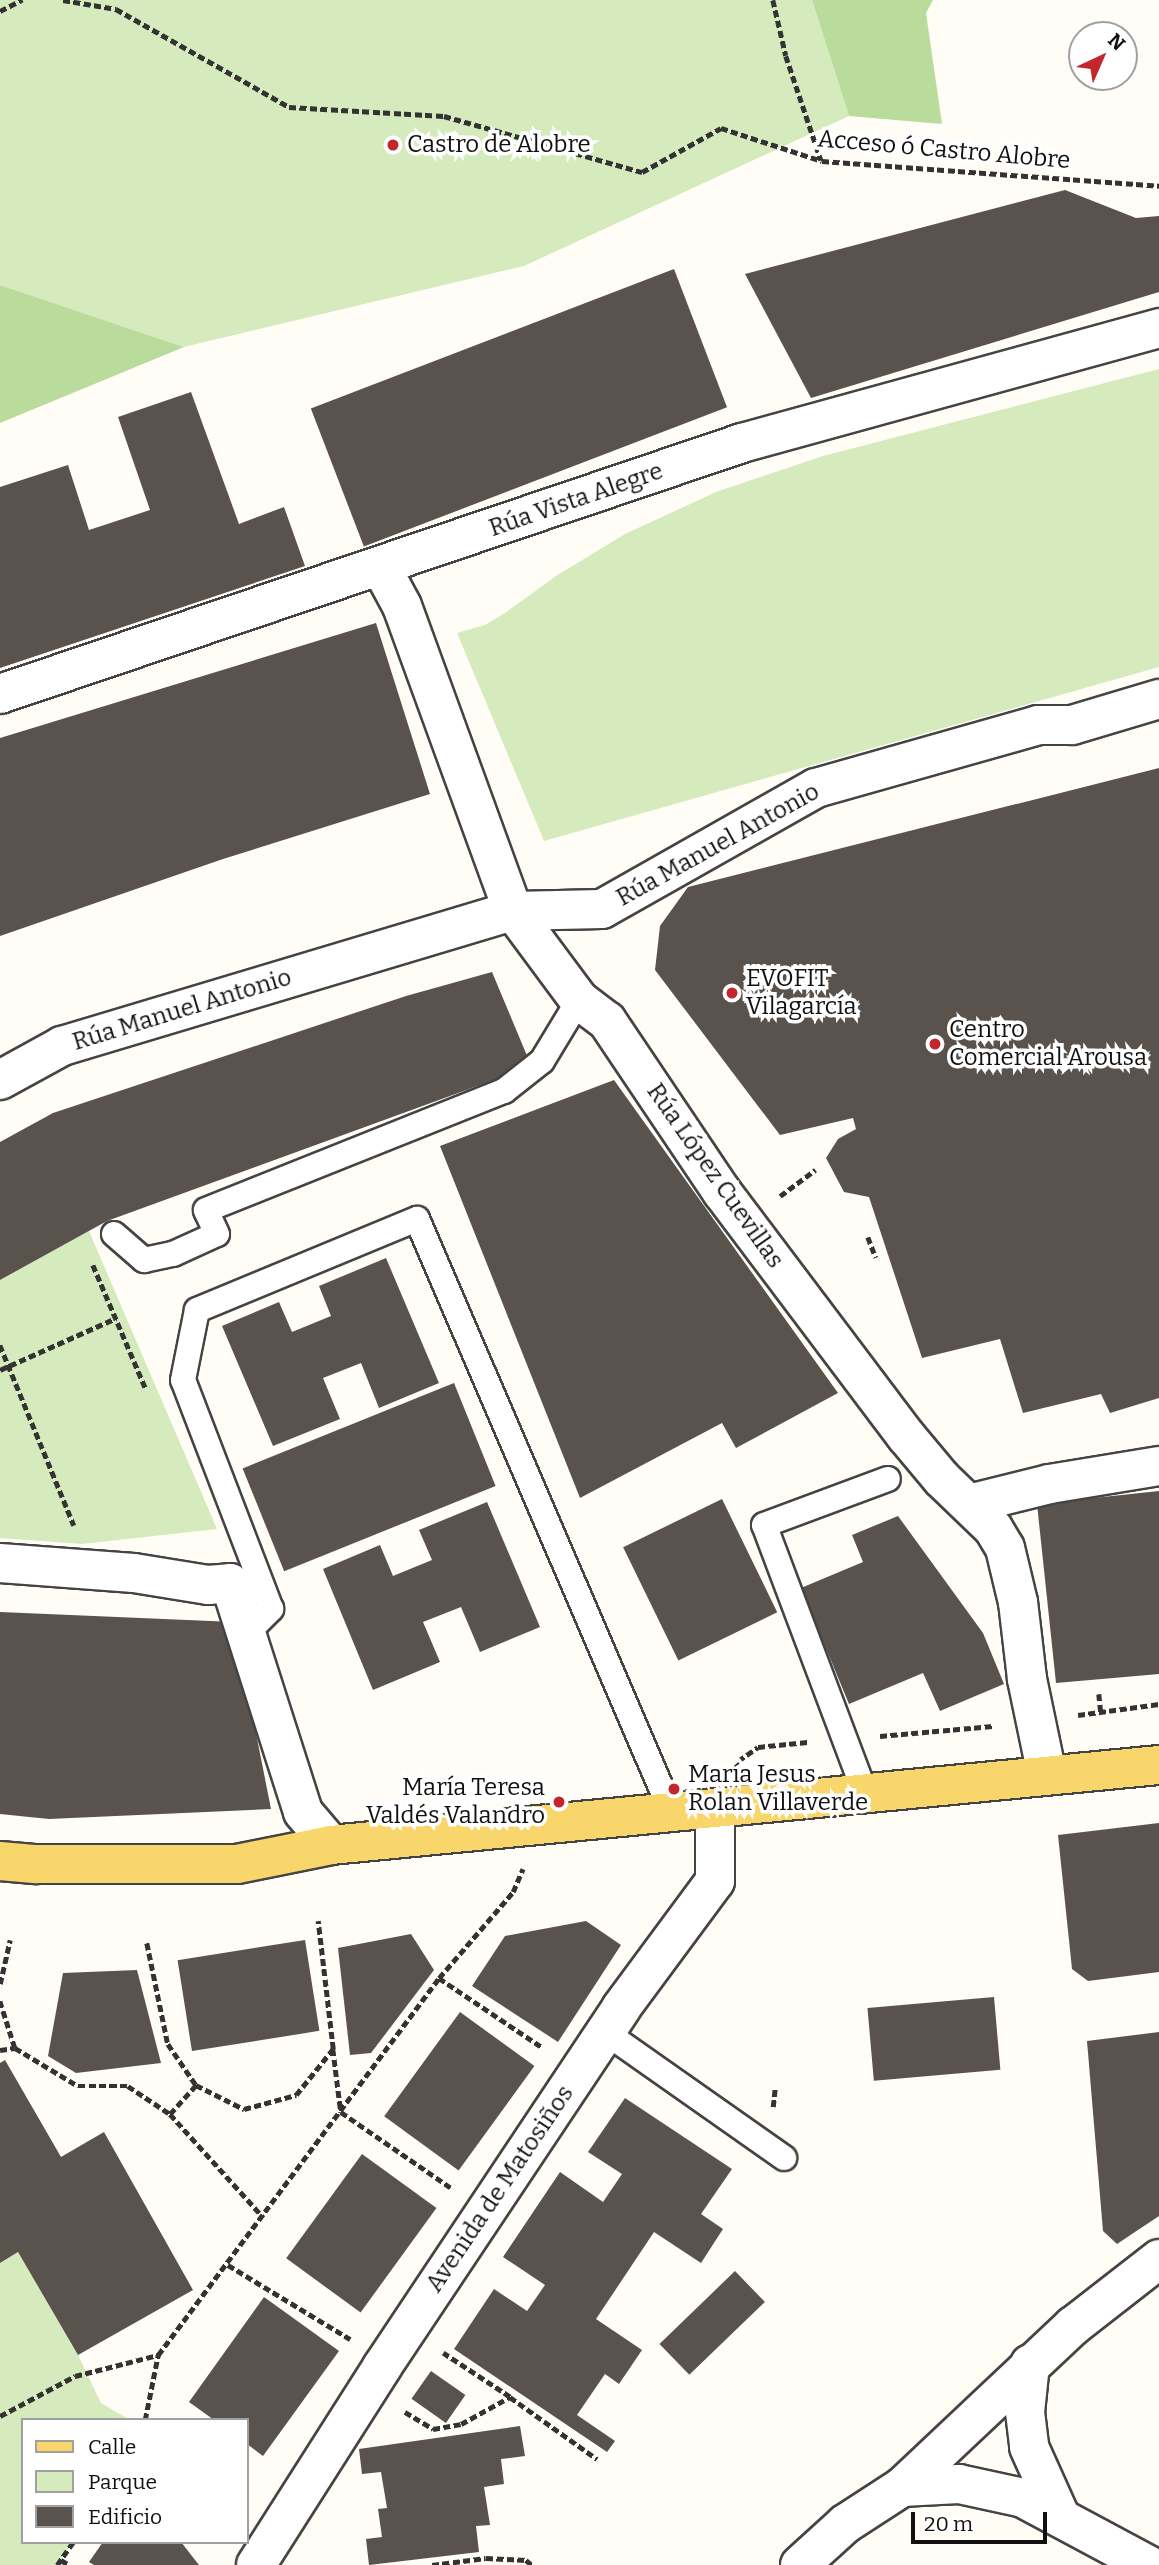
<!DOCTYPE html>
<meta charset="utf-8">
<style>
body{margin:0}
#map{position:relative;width:1159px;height:2565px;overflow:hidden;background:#fffdf5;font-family:Bitter,serif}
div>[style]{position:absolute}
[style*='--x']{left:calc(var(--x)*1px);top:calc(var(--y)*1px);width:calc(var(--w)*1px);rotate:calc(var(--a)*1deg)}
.green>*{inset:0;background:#d5ebbd}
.forest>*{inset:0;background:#b9dc9c}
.building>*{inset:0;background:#5a524d;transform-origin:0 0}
.path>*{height:4.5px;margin-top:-2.25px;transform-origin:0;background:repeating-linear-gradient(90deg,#333 0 7px,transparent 0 10.5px)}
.roads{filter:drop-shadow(2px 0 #444) drop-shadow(-2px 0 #444) drop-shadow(0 2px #444) drop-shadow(0 -2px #444)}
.lane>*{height:24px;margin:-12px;padding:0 12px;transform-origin:12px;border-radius:12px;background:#fff}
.street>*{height:38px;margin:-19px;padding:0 19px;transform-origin:19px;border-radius:19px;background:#fff}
.primary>*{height:38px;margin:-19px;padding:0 19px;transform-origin:19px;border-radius:19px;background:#f9d66b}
.dots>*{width:19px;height:19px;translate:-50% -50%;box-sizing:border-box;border:4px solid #fff;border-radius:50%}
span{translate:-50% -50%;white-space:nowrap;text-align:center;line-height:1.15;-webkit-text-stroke:7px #fff;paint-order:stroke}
.poi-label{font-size:24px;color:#111}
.left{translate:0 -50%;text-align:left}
.right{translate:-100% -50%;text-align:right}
.street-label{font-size:24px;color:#111}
.legend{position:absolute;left:21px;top:2418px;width:228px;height:126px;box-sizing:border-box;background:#fff;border:2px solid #a0a0a0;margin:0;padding:9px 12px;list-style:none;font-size:21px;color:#111}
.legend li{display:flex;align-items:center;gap:14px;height:35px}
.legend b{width:35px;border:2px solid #a0a0a0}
.north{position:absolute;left:1068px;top:21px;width:70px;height:70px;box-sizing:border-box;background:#fff;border:2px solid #a0a0a0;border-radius:50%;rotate:44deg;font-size:19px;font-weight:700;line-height:28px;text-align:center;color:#111}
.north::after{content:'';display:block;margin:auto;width:24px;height:32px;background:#c4262e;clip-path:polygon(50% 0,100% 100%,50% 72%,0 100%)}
.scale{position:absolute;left:911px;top:2512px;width:136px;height:32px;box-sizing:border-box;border:4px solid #111;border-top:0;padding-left:9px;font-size:21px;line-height:24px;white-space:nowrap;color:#111;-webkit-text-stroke:5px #fff;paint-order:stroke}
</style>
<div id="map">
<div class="green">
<div style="clip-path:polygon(0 0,812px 0,849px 116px,524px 266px,184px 347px,0 285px)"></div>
<div style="clip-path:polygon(1159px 369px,1159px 667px,544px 841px,457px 633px,485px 625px,505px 613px,556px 576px,625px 534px,716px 492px,823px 456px)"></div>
<div style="clip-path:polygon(89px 1231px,217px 1529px,82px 1544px,0 1538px,0 1280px)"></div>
<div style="clip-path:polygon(18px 2252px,78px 2355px,101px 2403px,130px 2420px,23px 2420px,23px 2542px,73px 2542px,57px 2565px,0 2565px,0 2263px)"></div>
</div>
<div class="forest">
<div style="clip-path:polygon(812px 0,933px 0,926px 13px,942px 124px,849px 116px)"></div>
<div style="clip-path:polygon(0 285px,184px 347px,0 423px)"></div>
</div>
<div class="building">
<div style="clip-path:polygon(1065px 190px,1136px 218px,1159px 216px,1159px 292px,811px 398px,745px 274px)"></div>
<div style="left:674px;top:269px;width:148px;height:389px;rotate:69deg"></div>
<div style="clip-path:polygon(191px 392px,239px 524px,284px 507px,305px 566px,0 668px,0 487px,68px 465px,89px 530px,150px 510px,118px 417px)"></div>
<div style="clip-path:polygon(376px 623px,430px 794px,223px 859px,0 936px,0 738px)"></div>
<div style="clip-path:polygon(1159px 768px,1159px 1398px,1110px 1413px,1101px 1394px,1023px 1413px,1000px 1339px,922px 1358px,869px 1197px,844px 1192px,826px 1158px,838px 1139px,856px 1129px,853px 1118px,780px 1135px,655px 970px,660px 926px,688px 887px)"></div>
<div style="clip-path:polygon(492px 972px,528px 1058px,502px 1077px,107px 1221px,0 1280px,0 1142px,53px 1113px,406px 996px)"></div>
<div style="clip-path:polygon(614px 1080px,838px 1393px,736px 1448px,722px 1423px,580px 1498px,440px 1146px)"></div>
<div style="clip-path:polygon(386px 1258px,439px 1383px,379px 1408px,361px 1363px,323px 1378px,340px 1419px,273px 1446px,222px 1326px,279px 1302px,292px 1332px,331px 1316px,319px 1286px)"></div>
<div style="left:454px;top:1383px;width:111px;height:228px;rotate:68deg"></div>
<div style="clip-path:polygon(1159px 1491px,1159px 1674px,1056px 1683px,1037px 1504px)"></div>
<div style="left:722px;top:1499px;width:126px;height:110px;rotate:64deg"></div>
<div style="clip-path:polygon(487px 1502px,540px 1627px,480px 1652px,461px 1607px,423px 1622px,440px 1662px,373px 1690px,323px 1569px,380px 1545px,393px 1576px,432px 1560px,419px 1530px)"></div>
<div style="clip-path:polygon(898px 1516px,983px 1633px,1004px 1684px,940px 1711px,923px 1673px,849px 1704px,801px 1588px,863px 1562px,852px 1535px)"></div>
<div style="clip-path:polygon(0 1612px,234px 1622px,271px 1809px,49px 1819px,0 1814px)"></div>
<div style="clip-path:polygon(1159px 1823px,1159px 1972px,1088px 1981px,1072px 1969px,1058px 1835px)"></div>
<div style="clip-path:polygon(586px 1921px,621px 1945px,558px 2042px,472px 1986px,505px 1936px)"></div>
<div style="clip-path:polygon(411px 1934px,434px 1970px,371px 2053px,350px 2055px,338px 1948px)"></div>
<div style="left:305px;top:1940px;width:92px;height:129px;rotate:81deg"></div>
<div style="clip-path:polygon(137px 1970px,161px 2063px,76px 2073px,48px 2056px,63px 1973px)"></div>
<div style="left:994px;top:1997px;width:73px;height:127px;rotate:85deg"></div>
<div style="left:460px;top:2012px;width:92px;height:129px;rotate:36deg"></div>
<div style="clip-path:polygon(1159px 2032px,1159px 2216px,1117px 2244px,1103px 2231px,1087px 2041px)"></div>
<div style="clip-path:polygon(5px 2060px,61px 2157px,104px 2132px,193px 2290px,78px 2355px,18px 2252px,0 2263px,0 2063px)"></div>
<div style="clip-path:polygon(625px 2098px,732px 2169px,701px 2214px,723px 2229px,701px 2263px,654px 2232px,596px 2319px,642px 2350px,619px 2384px,605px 2374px,577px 2415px,615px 2441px,607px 2452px,454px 2349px,494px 2289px,527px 2311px,545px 2285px,503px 2257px,560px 2172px,603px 2202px,622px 2174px,588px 2152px)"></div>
<div style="left:362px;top:2154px;width:92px;height:129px;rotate:36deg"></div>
<div style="left:735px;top:2271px;width:43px;height:105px;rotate:46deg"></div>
<div style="clip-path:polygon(264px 2297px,339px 2351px,263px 2456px,247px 2444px,247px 2420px,214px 2420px,189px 2402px)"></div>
<div style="left:431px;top:2371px;width:42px;height:34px;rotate:35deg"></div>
<div style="clip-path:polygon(520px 2426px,525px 2456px,501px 2459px,504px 2484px,484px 2487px,490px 2525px,476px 2526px,479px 2552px,369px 2565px,366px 2539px,382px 2537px,378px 2509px,387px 2508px,381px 2472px,362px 2474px,359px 2449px)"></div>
<div style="clip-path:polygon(103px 2542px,181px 2542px,199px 2565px,94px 2565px,89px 2562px)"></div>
</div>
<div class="path">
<div style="--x:63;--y:0;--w:54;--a:9.6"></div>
<div style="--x:116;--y:9;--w:199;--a:29.5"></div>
<div style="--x:289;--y:107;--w:155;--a:3.3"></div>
<div style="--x:444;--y:116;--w:206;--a:15.8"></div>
<div style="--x:642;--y:172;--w:90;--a:-29.1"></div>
<div style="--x:721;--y:128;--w:106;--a:18.1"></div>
<div style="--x:822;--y:161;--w:338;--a:4.2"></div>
<div style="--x:773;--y:0;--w:57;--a:76.9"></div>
<div style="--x:786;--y:56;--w:110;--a:71.4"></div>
<div style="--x:0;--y:11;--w:25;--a:-27"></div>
<div style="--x:780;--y:1196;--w:44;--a:-36.6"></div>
<div style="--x:868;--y:1237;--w:22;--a:69"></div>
<div style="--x:93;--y:1265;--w:135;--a:66.9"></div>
<div style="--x:0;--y:1345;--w:195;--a:67.7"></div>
<div style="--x:0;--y:1370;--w:127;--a:-24.1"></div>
<div style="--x:1099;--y:1694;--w:18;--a:84"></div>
<div style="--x:1078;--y:1715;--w:82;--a:-7.7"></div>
<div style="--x:880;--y:1736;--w:113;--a:-5.1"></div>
<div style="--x:738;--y:1761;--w:24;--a:-35"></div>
<div style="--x:758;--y:1747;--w:50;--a:-5.7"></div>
<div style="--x:147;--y:1943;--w:103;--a:78.3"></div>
<div style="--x:168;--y:2044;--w:50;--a:55.7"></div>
<div style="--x:196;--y:2085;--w:54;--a:26.6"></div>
<div style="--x:244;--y:2109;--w:54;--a:-15.1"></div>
<div style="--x:296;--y:2095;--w:59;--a:-51.2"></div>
<div style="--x:333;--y:2049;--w:129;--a:-96.7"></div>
<div style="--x:439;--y:1978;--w:125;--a:33.9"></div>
<div style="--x:0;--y:1984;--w:45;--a:-77.2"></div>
<div style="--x:0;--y:2001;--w:49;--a:72.3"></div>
<div style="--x:333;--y:2049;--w:64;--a:82.8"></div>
<div style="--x:341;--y:2112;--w:134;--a:34.6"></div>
<div style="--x:0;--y:2050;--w:15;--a:-8"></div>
<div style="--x:15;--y:2048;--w:74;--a:31.1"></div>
<div style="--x:78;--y:2086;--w:50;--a:0"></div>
<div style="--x:128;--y:2086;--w:50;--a:33.7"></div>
<div style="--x:170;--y:2114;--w:139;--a:47.9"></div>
<div style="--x:773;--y:2107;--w:20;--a:-84"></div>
<div style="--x:170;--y:2114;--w:39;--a:-48"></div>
<div style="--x:228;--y:2265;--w:143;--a:31.2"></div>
<div style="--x:510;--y:2397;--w:107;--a:35.5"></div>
<div style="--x:405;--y:2412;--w:33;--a:31"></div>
<div style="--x:433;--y:2429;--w:28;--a:-10"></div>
<div style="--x:461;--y:2424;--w:56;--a:-28.9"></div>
<div style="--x:510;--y:2397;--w:80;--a:-146.7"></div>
<div style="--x:0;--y:2416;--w:85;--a:-28.1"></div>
<div style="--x:75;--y:2376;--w:86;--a:-14.2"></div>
<div style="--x:145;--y:2420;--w:66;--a:-78.7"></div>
<div style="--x:158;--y:2355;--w:470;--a:-53.3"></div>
<div style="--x:439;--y:1978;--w:113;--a:-49.3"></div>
<div style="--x:513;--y:1892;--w:25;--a:-67"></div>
<div style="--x:61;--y:2560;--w:9;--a:32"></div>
<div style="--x:57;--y:2565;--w:28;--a:-55"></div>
<div style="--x:432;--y:2565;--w:54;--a:-7.4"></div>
<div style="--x:486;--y:2558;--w:40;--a:2.9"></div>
<div style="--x:526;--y:2560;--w:8;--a:40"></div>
</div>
<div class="roads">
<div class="lane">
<div style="--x:114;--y:1234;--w:40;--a:41"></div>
<div style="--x:144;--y:1260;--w:30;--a:-12"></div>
<div style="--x:173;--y:1254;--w:48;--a:-24.4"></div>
<div style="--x:217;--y:1234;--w:26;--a:-115"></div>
<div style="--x:206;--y:1210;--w:321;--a:-21.8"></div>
<div style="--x:504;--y:1091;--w:48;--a:-38.3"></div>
<div style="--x:542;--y:1061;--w:71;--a:-58.8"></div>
<div style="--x:248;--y:1632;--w:33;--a:-45"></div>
<div style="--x:271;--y:1609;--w:245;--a:-111"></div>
<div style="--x:183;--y:1380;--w:71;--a:-78.7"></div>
<div style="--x:197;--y:1310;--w:238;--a:-22.5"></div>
<div style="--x:417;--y:1219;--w:646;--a:66.77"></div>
<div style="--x:865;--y:1793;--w:286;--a:-110.6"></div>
<div style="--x:764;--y:1525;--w:132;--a:-20.4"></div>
<div style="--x:605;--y:2032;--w:219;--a:35.1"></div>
</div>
<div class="street">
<div style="--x:381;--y:567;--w:44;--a:61.7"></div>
<div style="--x:402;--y:606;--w:325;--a:70"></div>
<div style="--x:513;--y:911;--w:111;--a:53.4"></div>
<div style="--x:579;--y:1000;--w:35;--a:37"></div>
<div style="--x:607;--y:1021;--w:206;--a:56.1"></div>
<div style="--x:722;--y:1192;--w:306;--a:53"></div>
<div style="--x:906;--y:1436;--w:56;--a:50.1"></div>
<div style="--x:942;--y:1479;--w:71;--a:43.9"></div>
<div style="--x:993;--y:1528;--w:23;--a:59"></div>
<div style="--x:1005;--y:1548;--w:56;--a:76.5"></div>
<div style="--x:1018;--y:1602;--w:78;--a:83.3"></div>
<div style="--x:1027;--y:1679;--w:98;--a:78.2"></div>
<div style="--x:0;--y:694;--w:783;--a:-18.69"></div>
<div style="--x:742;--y:443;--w:433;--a:-15.4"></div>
<div style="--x:0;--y:1080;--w:71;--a:-28.7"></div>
<div style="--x:62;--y:1046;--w:471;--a:-16.7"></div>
<div style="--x:513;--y:911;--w:89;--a:-1.3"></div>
<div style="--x:602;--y:909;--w:246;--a:-29.5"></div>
<div style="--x:816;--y:788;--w:231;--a:-15.8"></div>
<div style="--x:1038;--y:725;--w:34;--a:0"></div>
<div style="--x:1072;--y:725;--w:91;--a:-16.6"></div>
<div style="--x:969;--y:1504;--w:83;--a:-13.9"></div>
<div style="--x:1050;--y:1484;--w:110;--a:-9.4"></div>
<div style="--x:0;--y:1563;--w:134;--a:4.3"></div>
<div style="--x:134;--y:1573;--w:75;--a:9.2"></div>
<div style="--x:208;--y:1585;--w:22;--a:-5"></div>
<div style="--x:230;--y:1583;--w:240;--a:72.3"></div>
<div style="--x:303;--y:1812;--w:43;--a:49.7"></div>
<div style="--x:1030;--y:2364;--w:48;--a:95.9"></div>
<div style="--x:1025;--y:2412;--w:35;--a:83"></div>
<div style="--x:1029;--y:2447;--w:76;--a:65.8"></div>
<div style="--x:902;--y:2487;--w:57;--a:-3"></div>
<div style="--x:959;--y:2484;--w:66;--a:12.3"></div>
<div style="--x:1023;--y:2498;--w:142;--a:28.2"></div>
<div style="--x:256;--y:2565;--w:235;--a:-57.5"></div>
<div style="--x:382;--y:2367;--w:431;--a:-56.3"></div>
<div style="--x:621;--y:2008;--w:158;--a:-53.5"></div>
<div style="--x:715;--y:1881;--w:72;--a:-90"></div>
<div style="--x:800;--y:2565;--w:61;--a:-42.3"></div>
<div style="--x:845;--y:2524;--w:68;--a:-33"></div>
<div style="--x:902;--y:2487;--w:235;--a:-43.3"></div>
<div style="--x:1073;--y:2326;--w:109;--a:-37.9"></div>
</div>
<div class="primary">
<div style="--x:0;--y:1861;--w:37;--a:5"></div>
<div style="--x:37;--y:1864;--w:200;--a:0"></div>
<div style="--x:237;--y:1864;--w:96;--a:-11.4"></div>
<div style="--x:331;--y:1845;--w:832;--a:-5.52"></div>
</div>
</div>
<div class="dots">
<div style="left:393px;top:145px;background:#c4262e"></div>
<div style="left:732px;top:993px;background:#c4262e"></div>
<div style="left:935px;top:1044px;background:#c4262e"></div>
<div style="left:674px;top:1789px;background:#c4262e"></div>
<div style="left:559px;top:1802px;background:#c4262e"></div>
</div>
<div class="poi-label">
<span class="left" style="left:407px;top:145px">Castro de Alobre</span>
<span class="left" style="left:746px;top:993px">EVOFIT<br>Vilagarcía</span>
<span class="left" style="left:949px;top:1044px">Centro<br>Comercial Arousa</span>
<span class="left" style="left:688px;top:1789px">María Jesus<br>Rolan Villaverde</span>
<span class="right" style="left:545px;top:1802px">María Teresa<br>Valdés Valandro</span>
</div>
<div class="street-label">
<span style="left:944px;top:150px;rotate:5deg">Acceso ó Castro Alobre</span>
<span style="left:576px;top:500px;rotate:-19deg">Rúa Vista Alegre</span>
<span style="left:718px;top:845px;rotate:-29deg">Rúa Manuel Antonio</span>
<span style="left:182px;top:1010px;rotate:-17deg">Rúa Manuel Antonio</span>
<span style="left:715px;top:1176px;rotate:55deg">Rúa López Cuevillas</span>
<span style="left:500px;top:2189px;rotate:-56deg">Avenida de Matosiños</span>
</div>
<ul class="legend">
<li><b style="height:9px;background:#f9d66b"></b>Calle</li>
<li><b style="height:19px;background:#d5ebbd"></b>Parque</li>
<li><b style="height:19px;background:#5a524d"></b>Edificio</li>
</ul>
<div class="north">N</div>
<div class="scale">20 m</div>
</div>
